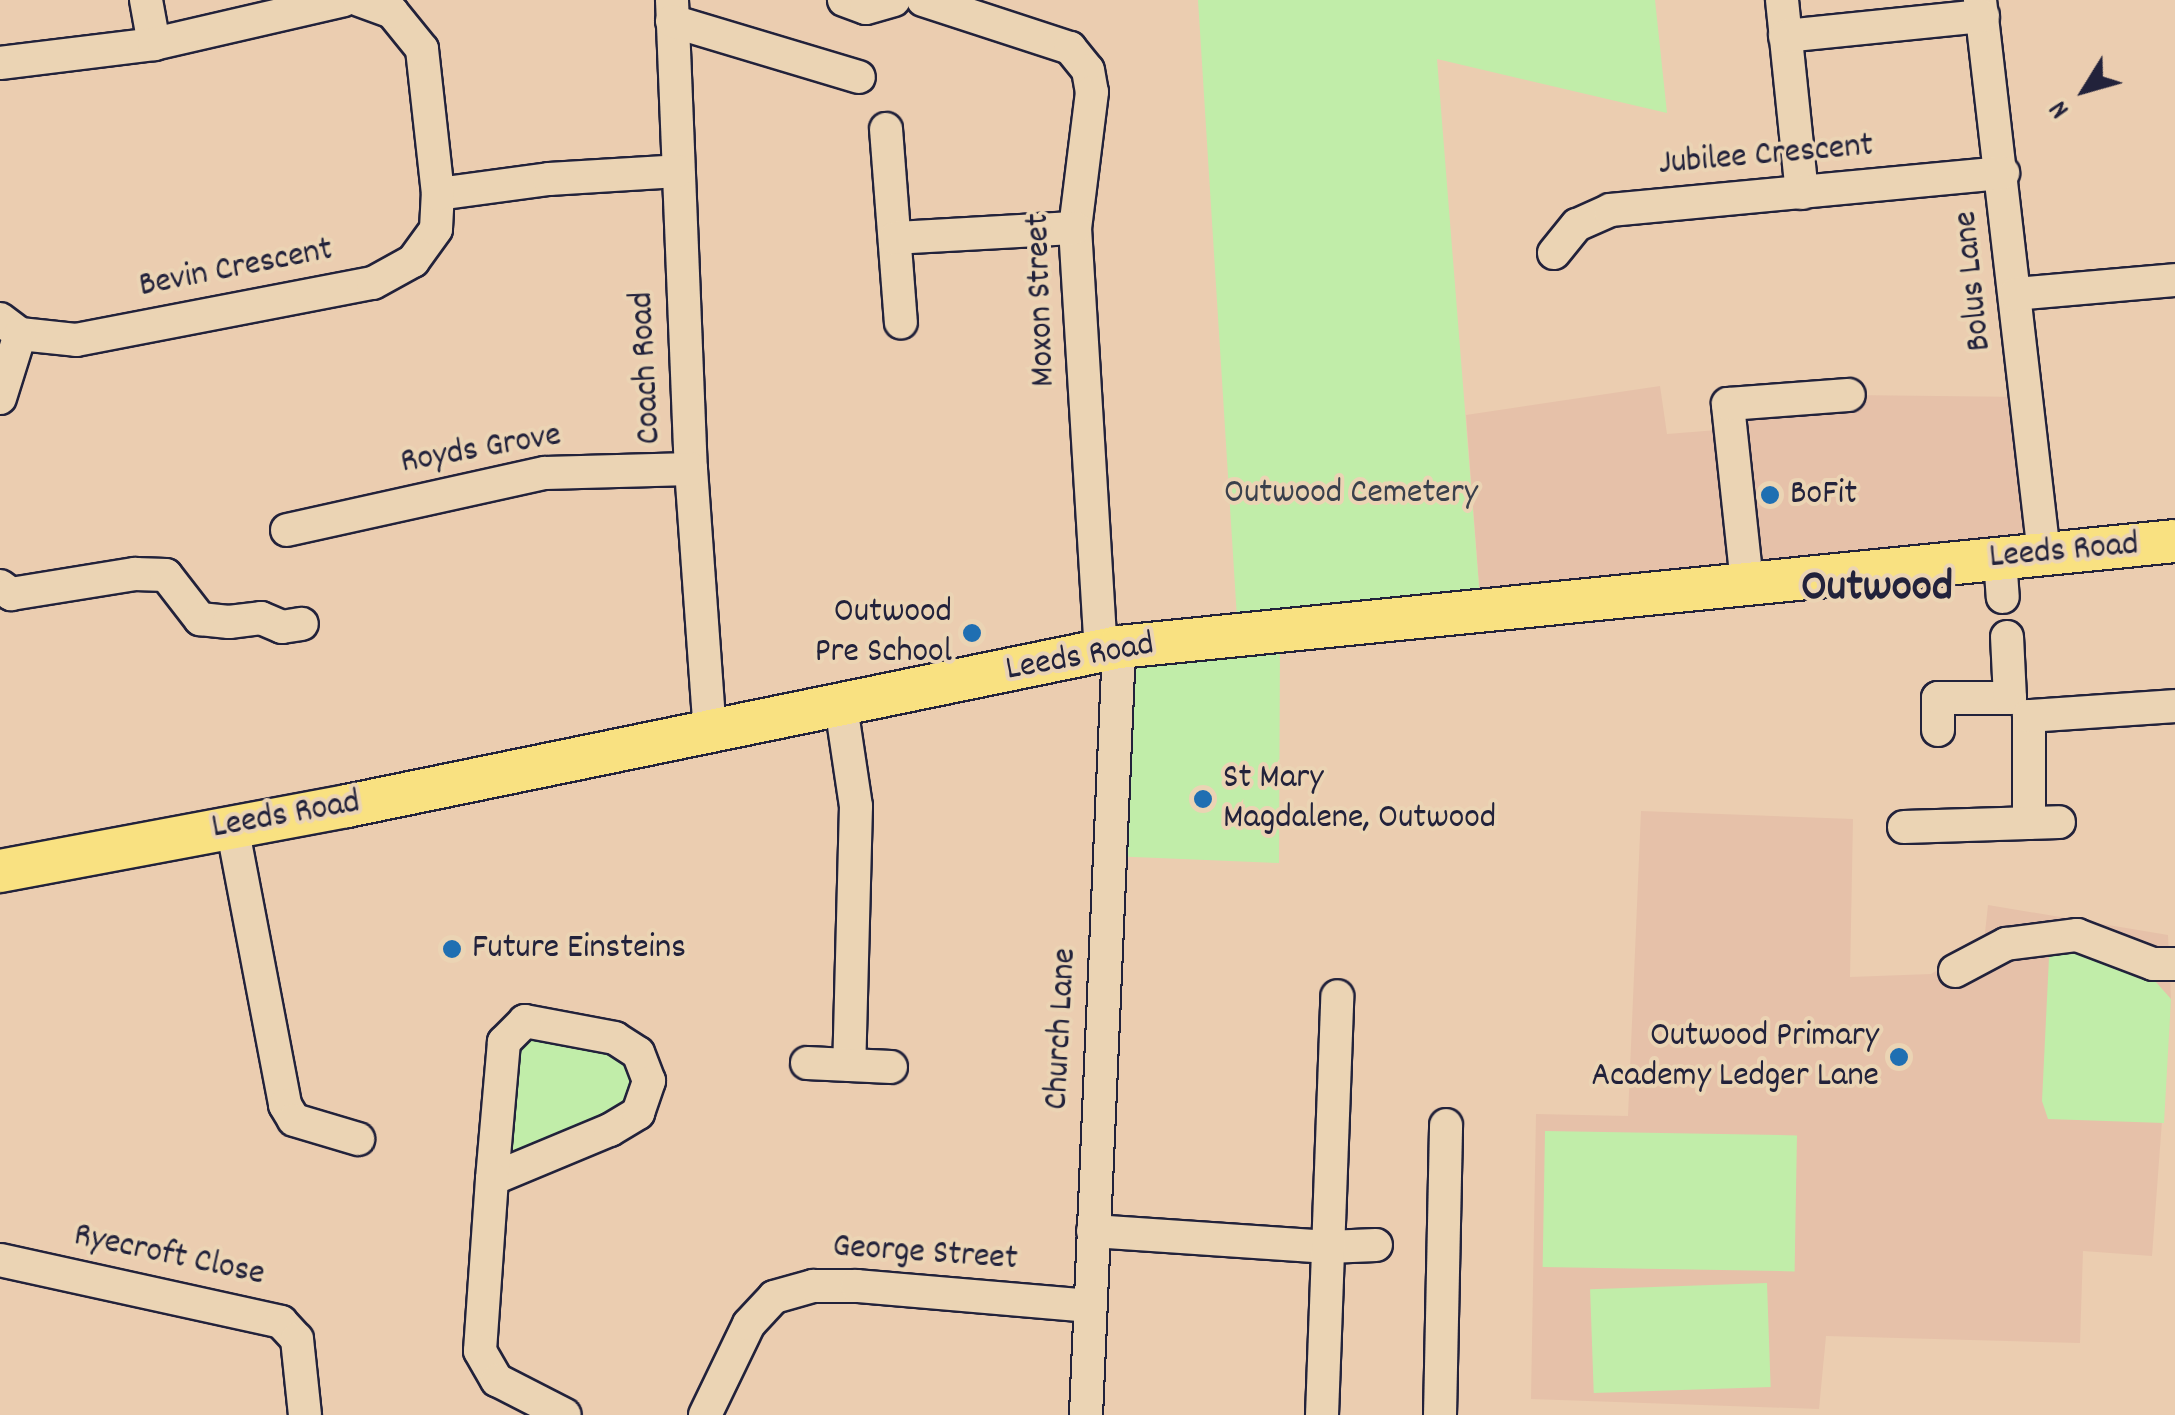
<!DOCTYPE html>
<style>
body{margin:0}
#map{position:relative;width:2175px;height:1415px;overflow:hidden;background:#ebcdb0;font-family:Dekko,sans-serif}
div>[style]{position:absolute}
[style*='--x']{left:calc(var(--x)*1px);top:calc(var(--y)*1px);width:calc(var(--w)*1px);rotate:calc(var(--a)*1deg)}
.built>*{inset:0;background:#e6c1a9}
.green>*{inset:0;background:#c1eda9;transform-origin:0 0}
.roads{filter:drop-shadow(2px 0 #22223b) drop-shadow(-2px 0 #22223b) drop-shadow(0 2px #22223b) drop-shadow(0 -2px #22223b)}
.minor>*{height:32px;margin:-16px;padding:0 16px;transform-origin:16px;border-radius:16px;background:#ebd4b4}
.major>*{height:42px;margin:-21px;padding:0 21px;transform-origin:21px;border-radius:21px;background:#f9e181}
.dots>*{width:28px;height:28px;translate:-50% -50%;box-sizing:border-box;border:5px solid #ebd4b4;border-radius:50%}
span{translate:-50% -50%;white-space:nowrap;text-align:center;line-height:1.15;-webkit-text-stroke:8px #ebd4b4;paint-order:stroke}
.street-label{font-size:35px;color:#22223b}
.park-label{font-size:35px;color:#3a404c}
.poi-label{font-size:35px;color:#22223b}
.left{translate:0 -50%;text-align:left}
.right{translate:-100% -50%;text-align:right}
.district-label{font-size:45px;color:#22223b;font-weight:700}
.north{position:absolute;left:2035px;top:40px;width:100px;height:100px;-webkit-text-stroke:8px #ebd4b4;paint-order:stroke;rotate:233deg;font-size:28px;font-weight:700;line-height:40px;text-align:center;color:#22223b}
.north::after{content:'';display:block;margin:auto;width:35px;height:45px;background:#22223b;clip-path:polygon(50% 0,100% 100%,50% 72%,0 100%)}
</style>
<div id="map">
<div class="built">
<div style="clip-path:polygon(1660px 386px,1667px 434px,1730px 429px,1728px 404px,1849px 395px,2026px 397px,2044px 554px,1481px 611px,1466px 415px)"></div>
<div style="clip-path:polygon(1641px 811px,1853px 819px,1850px 977px,1931px 974px,1984px 942px,1988px 905px,2168px 935px,2171px 999px,2152px 1256px,2083px 1251px,2080px 1343px,1826px 1336px,1819px 1409px,1531px 1399px,1536px 1114px,1628px 1116px)"></div>
</div>
<div class="green">
<div style="clip-path:polygon(1198px 0,1655px 0,1667px 113px,1437px 59px,1481px 611px,1280px 632px,1279px 863px,1110px 856px,1119px 647px,1238px 634px)"></div>
<div style="clip-path:polygon(2050px 937px,2153px 964px,2155px 981px,2171px 999px,2164px 1123px,2048px 1119px,2042px 1101px)"></div>
<div style="clip-path:polygon(525px 1021px,638px 1053px,638px 1113px,492px 1179px)"></div>
<div style="left:1545px;top:1131px;width:252px;height:136px;rotate:1deg"></div>
<div style="left:1767px;top:1283px;width:104px;height:177px;rotate:88deg"></div>
</div>
<div class="roads">
<div class="minor">
<div style="--x:146;--y:0;--w:45;--a:79.7"></div>
<div style="--x:672;--y:0;--w:469;--a:87.7"></div>
<div style="--x:691;--y:469;--w:263;--a:85.9"></div>
<div style="--x:844;--y:0;--w:23;--a:20"></div>
<div style="--x:866;--y:8;--w:29;--a:-16"></div>
<div style="--x:923;--y:0;--w:155;--a:18.1"></div>
<div style="--x:1070;--y:48;--w:28;--a:51"></div>
<div style="--x:1088;--y:70;--w:22;--a:80"></div>
<div style="--x:1092;--y:92;--w:137;--a:97.1"></div>
<div style="--x:1075;--y:228;--w:424;--a:86.5"></div>
<div style="--x:1782;--y:0;--w:194;--a:84.1"></div>
<div style="--x:1980;--y:0;--w:558;--a:83.41"></div>
<div style="--x:672;--y:21;--w:195;--a:16.7"></div>
<div style="--x:1785;--y:36;--w:199;--a:-5.8"></div>
<div style="--x:0;--y:63;--w:155;--a:-7"></div>
<div style="--x:154;--y:44;--w:195;--a:-13"></div>
<div style="--x:886;--y:129;--w:194;--a:85.6"></div>
<div style="--x:438;--y:194;--w:112;--a:-7.7"></div>
<div style="--x:549;--y:179;--w:129;--a:-3.5"></div>
<div style="--x:895;--y:238;--w:180;--a:-3.2"></div>
<div style="--x:1554;--y:253;--w:36;--a:-51"></div>
<div style="--x:1577;--y:225;--w:36;--a:-24"></div>
<div style="--x:1610;--y:210;--w:395;--a:-5.4"></div>
<div style="--x:2015;--y:294;--w:161;--a:-5"></div>
<div style="--x:0;--y:319;--w:25;--a:37"></div>
<div style="--x:20;--y:334;--w:56;--a:6.1"></div>
<div style="--x:76;--y:340;--w:302;--a:-10.9"></div>
<div style="--x:373;--y:283;--w:46;--a:-28.8"></div>
<div style="--x:413;--y:261;--w:39;--a:-54"></div>
<div style="--x:436;--y:229;--w:35;--a:-87"></div>
<div style="--x:438;--y:194;--w:146;--a:-96.3"></div>
<div style="--x:422;--y:49;--w:48;--a:-129"></div>
<div style="--x:392;--y:12;--w:35;--a:-160"></div>
<div style="--x:0;--y:398;--w:67;--a:-72.6"></div>
<div style="--x:287;--y:530;--w:264;--a:-12.5"></div>
<div style="--x:545;--y:473;--w:146;--a:-1.6"></div>
<div style="--x:2000;--y:558;--w:39;--a:86"></div>
<div style="--x:1747;--y:583;--w:180;--a:-96.1"></div>
<div style="--x:1728;--y:404;--w:121;--a:-4.3"></div>
<div style="--x:0;--y:586;--w:14;--a:36"></div>
<div style="--x:11;--y:594;--w:126;--a:-9.2"></div>
<div style="--x:135;--y:574;--w:31;--a:2"></div>
<div style="--x:166;--y:575;--w:56;--a:52.3"></div>
<div style="--x:200;--y:619;--w:29;--a:6"></div>
<div style="--x:229;--y:622;--w:32;--a:-7"></div>
<div style="--x:261;--y:618;--w:23;--a:23"></div>
<div style="--x:282;--y:627;--w:20;--a:-9"></div>
<div style="--x:841;--y:706;--w:101;--a:81.5"></div>
<div style="--x:856;--y:806;--w:259;--a:91.5"></div>
<div style="--x:1938;--y:730;--w:32;--a:-90"></div>
<div style="--x:1938;--y:698;--w:72;--a:0"></div>
<div style="--x:2010;--y:698;--w:61;--a:-92.8"></div>
<div style="--x:2029;--y:823;--w:107;--a:-90"></div>
<div style="--x:2029;--y:716;--w:146;--a:-3.9"></div>
<div style="--x:232;--y:826;--w:284;--a:79.2"></div>
<div style="--x:285;--y:1105;--w:17;--a:59"></div>
<div style="--x:294;--y:1120;--w:67;--a:16.5"></div>
<div style="--x:1904;--y:827;--w:155;--a:-1.8"></div>
<div style="--x:1955;--y:971;--w:58;--a:-27.9"></div>
<div style="--x:2006;--y:944;--w:72;--a:-7.2"></div>
<div style="--x:2077;--y:935;--w:81;--a:20.9"></div>
<div style="--x:2153;--y:964;--w:22;--a:0"></div>
<div style="--x:807;--y:1063;--w:84;--a:2.7"></div>
<div style="--x:492;--y:1179;--w:128;--a:-22.6"></div>
<div style="--x:610;--y:1130;--w:33;--a:-31"></div>
<div style="--x:638;--y:1113;--w:34;--a:-71"></div>
<div style="--x:649;--y:1081;--w:30;--a:-111"></div>
<div style="--x:638;--y:1053;--w:27;--a:-147"></div>
<div style="--x:615;--y:1038;--w:92;--a:-169.3"></div>
<div style="--x:525;--y:1021;--w:30;--a:135"></div>
<div style="--x:504;--y:1042;--w:138;--a:95"></div>
<div style="--x:492;--y:1179;--w:172;--a:94"></div>
<div style="--x:480;--y:1351;--w:34;--a:60"></div>
<div style="--x:497;--y:1380;--w:76;--a:27.2"></div>
<div style="--x:1093;--y:1231;--w:236;--a:3.9"></div>
<div style="--x:1328;--y:1247;--w:48;--a:-2.4"></div>
<div style="--x:0;--y:1260;--w:288;--a:12.4"></div>
<div style="--x:281;--y:1322;--w:23;--a:47"></div>
<div style="--x:297;--y:1339;--w:76;--a:84"></div>
<div style="--x:705;--y:1415;--w:101;--a:-64.2"></div>
<div style="--x:749;--y:1324;--w:37;--a:-47"></div>
<div style="--x:774;--y:1297;--w:41;--a:-15.8"></div>
<div style="--x:813;--y:1286;--w:44;--a:0"></div>
<div style="--x:857;--y:1286;--w:233;--a:4.9"></div>
<div style="--x:1086;--y:1415;--w:769;--a:-87.54"></div>
<div style="--x:1322;--y:1415;--w:419;--a:-87.9"></div>
<div style="--x:1440;--y:1415;--w:290;--a:-88.8"></div>
</div>
<div class="major">
<div style="--x:0;--y:871;--w:353;--a:-10.6"></div>
<div style="--x:347;--y:806;--w:788;--a:-11.64"></div>
<div style="--x:1119;--y:647;--w:1061;--a:-5.73"></div>
</div>
</div>
<div class="dots">
<div style="left:1770px;top:495px;background:#1f6fb2"></div>
<div style="left:972px;top:633px;background:#1f6fb2"></div>
<div style="left:1203px;top:799px;background:#1f6fb2"></div>
<div style="left:452px;top:949px;background:#1f6fb2"></div>
<div style="left:1899px;top:1057px;background:#1f6fb2"></div>
</div>
<div class="street-label">
<span style="left:1766px;top:156px;rotate:-5deg">Jubilee Crescent</span>
<span style="left:236px;top:269px;rotate:-11deg">Bevin Crescent</span>
<span style="left:1974px;top:281px;rotate:-96deg">Bolus Lane</span>
<span style="left:1042px;top:300px;rotate:-92deg">Moxon Street</span>
<span style="left:647px;top:368px;rotate:-93deg">Coach Road</span>
<span style="left:481px;top:450px;rotate:-10deg">Royds Grove</span>
<span style="left:2064px;top:552px;rotate:-5deg">Leeds Road</span>
<span style="left:1080px;top:658px;rotate:-10deg">Leeds Road</span>
<span style="left:286px;top:816px;rotate:-10deg">Leeds Road</span>
<span style="left:1062px;top:1029px;rotate:-87deg">Church Lane</span>
<span style="left:925px;top:1254px;rotate:4deg">George Street</span>
<span style="left:169px;top:1256px;rotate:12deg">Ryecroft Close</span>
</div>
<div class="park-label">
<span style="left:1351px;top:494px">Outwood Cemetery</span>
</div>
<div class="poi-label">
<span class="left" style="left:1790px;top:495px">BoFit</span>
<span class="right" style="left:952px;top:633px">Outwood<br>Pre School</span>
<span class="left" style="left:1223px;top:799px">St Mary<br>Magdalene, Outwood</span>
<span class="left" style="left:472px;top:949px">Future Einsteins</span>
<span class="right" style="left:1879px;top:1057px">Outwood Primary<br>Academy Ledger Lane</span>
</div>
<div class="district-label">
<span style="left:1877px;top:590px">Outwood</span>
</div>
<div class="north">N</div>
</div>
